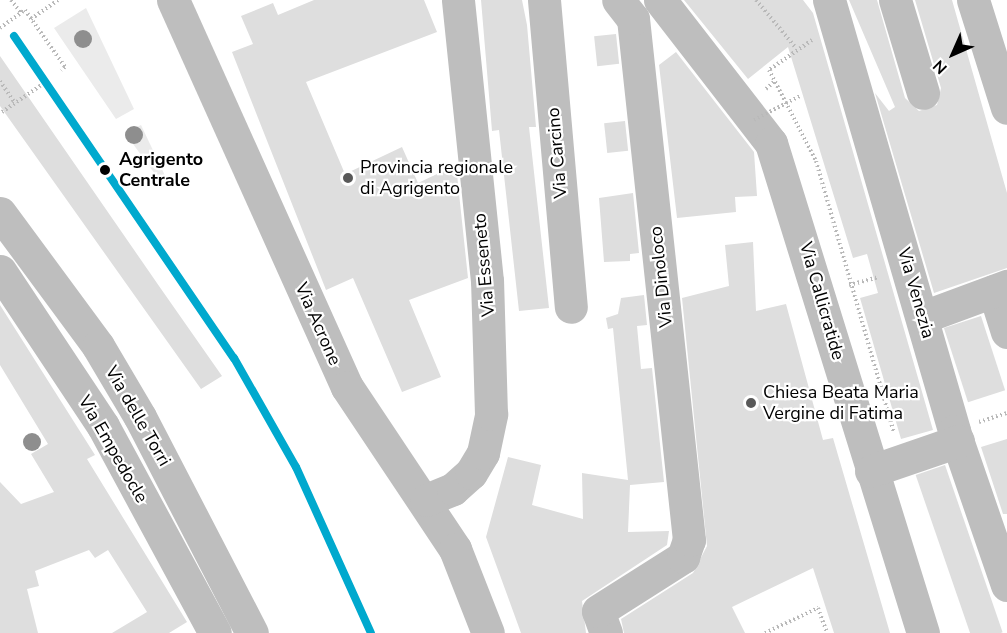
<!DOCTYPE html>
<style>
body{margin:0}
#map{position:relative;width:1007px;height:633px;overflow:hidden;background:#fff;font-family:"Nunito Sans",sans-serif}
div>[style]{position:absolute}
[style*='--x']{left:calc(var(--x)*1px);top:calc(var(--y)*1px);width:calc(var(--w)*1px);rotate:calc(var(--a)*1deg)}
.green>*{inset:0;background:#ebebeb}
.building>*{inset:0;background:#dedede;transform-origin:0 0}
.path>*{height:4px;margin-top:-2px;transform-origin:0;background:repeating-linear-gradient(90deg,#b9b9b9 0 1.5px,transparent 0 4.5px)}
.minor>*{height:33px;margin:-16.5px;padding:0 16.5px;transform-origin:16.5px;border-radius:16.5px;background:#bebebe}
.path-bridge>*{height:4px;margin-top:-2px;transform-origin:0;background:repeating-linear-gradient(90deg,#b9b9b9 0 1.5px,transparent 0 4.5px)}
.rail-1>*{height:8px;margin:-4px;padding:0 4px;transform-origin:4px;border-radius:4px;background:#00a9ce}
.trees>*{width:18px;height:18px;margin:-9px;border-radius:50%;background:#8e8e8e}
.dots>*{width:16px;height:16px;translate:-50% -50%;box-sizing:border-box;border:3px solid #fff;border-radius:50%}
span{translate:-50% -50%;white-space:nowrap;text-align:center;line-height:1.15;-webkit-text-stroke:4.5px #fff;paint-order:stroke}
.street-label{font-size:18px;color:#000}
.stop-label{font-size:18px;color:#000;font-weight:700}
.left{translate:0 -50%;text-align:left}
.poi-label{font-size:18px;color:#000}
.north{position:absolute;left:923px;top:24px;width:60px;height:60px;-webkit-text-stroke:4px #fff;paint-order:stroke;rotate:225deg;font-size:16px;font-weight:700;line-height:24px;text-align:center;color:#000}
.north::after{content:'';display:block;margin:auto;width:21px;height:27px;background:#000;clip-path:polygon(50% 0,100% 100%,50% 72%,0 100%)}
</style>
<div id="map">
<div class="green">
<div style="clip-path:polygon(86px 8px,134px 109px,116px 119px,54px 28px)"></div>
<div style="clip-path:polygon(141px 125px,168px 182px,163px 185px,125px 133px)"></div>
</div>
<div class="building">
<div style="clip-path:polygon(314px 0,424px 0,437px 32px,306px 82px,345px 174px,402px 147px,418px 183px,456px 165px,468px 278px,409px 300px,441px 377px,402px 392px,353px 278px,326px 290px,232px 52px,253px 44px,241px 16px,273px 3px,278px 15px)"></div>
<div style="clip-path:polygon(481px 0,522px 0,527px 25px,536px 127px,529px 127px,549px 308px,519px 311px,499px 130px,492px 131px)"></div>
<div style="clip-path:polygon(684px 0,803px 0,813px 13px,933px 430px,901px 439px,860px 298px,878px 293px,867px 254px,853px 258px,788px 47px,748px 79px)"></div>
<div style="clip-path:polygon(849px 0,877px 0,905px 98px,919px 111px,937px 105px,941px 88px,915px 0,952px 0,1007px 193px,1007px 268px,934px 293px,875px 93px,889px 111px,895px 107px)"></div>
<div style="left:616px;top:34px;width:30px;height:22px;rotate:84deg"></div>
<div style="clip-path:polygon(676px 52px,754px 152px,757px 196px,735px 197px,736px 212px,677px 218px,659px 65px)"></div>
<div style="clip-path:polygon(0 56px,159px 286px,222px 376px,201px 389px,0 106px)"></div>
<div style="left:625px;top:121px;width:30px;height:21px;rotate:84deg"></div>
<div style="clip-path:polygon(633px 193px,639px 253px,630px 254px,630px 261px,604px 262px,599px 198px)"></div>
<div style="clip-path:polygon(753px 242px,756px 311px,786px 304px,823px 440px,833px 438px,890px 633px,834px 633px,813px 568px,732px 607px,745px 633px,624px 633px,621px 619px,693px 573px,707px 546px,682px 298px,729px 286px,725px 245px)"></div>
<div style="clip-path:polygon(644px 295px,647px 325px,637px 326px,641px 369px,652px 368px,664px 482px,630px 485px,628px 532px,669px 531px,667px 545px,582px 601px,586px 633px,521px 633px,486px 537px,508px 457px,541px 465px,532px 505px,583px 519px,582px 473px,628px 480px,613px 328px,608px 329px,606px 318px,618px 314px,621px 298px)"></div>
<div style="clip-path:polygon(0 305px,95px 455px,87px 459px,187px 622px,169px 633px,112px 633px,147px 612px,108px 550px,95px 558px,89px 550px,35px 571px,39px 586px,27px 589px,38px 633px,0 633px,0 482px,21px 504px,54px 492px,31px 454px,48px 444px,0 365px)"></div>
<div style="left:981px;top:316px;width:78px;height:39px;rotate:72deg"></div>
<div style="clip-path:polygon(1007px 439px,1007px 514px,1003px 514px,981px 447px)"></div>
<div style="left:945px;top:465px;width:177px;height:31px;rotate:71deg"></div>
</div>
<div class="path">
<div style="--x:11;--y:0;--w:16;--a:52"></div>
<div style="--x:756;--y:0;--w:62;--a:50.2"></div>
<div style="--x:31;--y:19;--w:33;--a:-35"></div>
<div style="--x:0;--y:28;--w:31;--a:-36"></div>
<div style="--x:25;--y:10;--w:70;--a:54.9"></div>
<div style="--x:65;--y:67;--w:5;--a:143"></div>
<div style="--x:812;--y:40;--w:52;--a:145.1"></div>
<div style="--x:769;--y:70;--w:102;--a:62.7"></div>
<div style="--x:816;--y:161;--w:283;--a:74"></div>
<div style="--x:0;--y:81;--w:27;--a:56"></div>
<div style="--x:766;--y:89;--w:13;--a:-42"></div>
<div style="--x:2;--y:112;--w:51;--a:-34.6"></div>
<div style="--x:849;--y:285;--w:31;--a:-15"></div>
<div style="--x:979;--y:422;--w:29;--a:-18"></div>
<div style="--x:765;--y:633;--w:59;--a:-25.3"></div>
<div style="--x:818;--y:608;--w:27;--a:70"></div>
</div>
<div class="minor">
<div style="--x:173;--y:0;--w:424;--a:65.8"></div>
<div style="--x:347;--y:387;--w:195;--a:56.3"></div>
<div style="--x:455;--y:549;--w:90;--a:68.6"></div>
<div style="--x:544;--y:0;--w:308;--a:85"></div>
<div style="--x:660;--y:0;--w:181;--a:52.2"></div>
<div style="--x:771;--y:143;--w:513;--a:72.77"></div>
<div style="--x:829;--y:0;--w:449;--a:73.8"></div>
<div style="--x:954;--y:431;--w:163;--a:71"></div>
<div style="--x:895;--y:0;--w:97;--a:73.2"></div>
<div style="--x:973;--y:0;--w:113;--a:72.5"></div>
<div style="--x:0;--y:213;--w:165;--a:53.6"></div>
<div style="--x:98;--y:346;--w:82;--a:59.4"></div>
<div style="--x:140;--y:417;--w:243;--a:62.6"></div>
<div style="--x:0;--y:271;--w:186;--a:56.4"></div>
<div style="--x:103;--y:426;--w:235;--a:61.6"></div>
<div style="--x:994;--y:291;--w:43;--a:72.4"></div>
<div style="--x:923;--y:317;--w:90;--a:-20.3"></div>
<div style="--x:871;--y:471;--w:92;--a:-19"></div>
<div style="--x:426;--y:500;--w:29;--a:-22"></div>
<div style="--x:453;--y:489;--w:24;--a:-42"></div>
<div style="--x:471;--y:473;--w:23;--a:-59"></div>
<div style="--x:483;--y:453;--w:40;--a:-78"></div>
<div style="--x:491;--y:414;--w:133;--a:-91.7"></div>
<div style="--x:487;--y:281;--w:282;--a:-95.9"></div>
<div style="--x:606;--y:633;--w:23;--a:-110"></div>
<div style="--x:598;--y:611;--w:101;--a:-32.4"></div>
<div style="--x:683;--y:557;--w:18;--a:-71"></div>
<div style="--x:689;--y:540;--w:524;--a:-96.13"></div>
<div style="--x:633;--y:19;--w:24;--a:-128"></div>
</div>
<div class="path-bridge">
<div style="--x:754;--y:120;--w:52;--a:-27.6"></div>
</div>
<div class="rail-1">
<div style="--x:14;--y:36;--w:390;--a:55.7"></div>
<div style="--x:234;--y:358;--w:125;--a:60.4"></div>
<div style="--x:296;--y:467;--w:182;--a:65.7"></div>
</div>
<div class="trees">
<div style="left:83px;top:39px"></div>
<div style="left:134px;top:135px"></div>
<div style="left:32px;top:442px"></div>
</div>
<div class="dots">
<div style="left:105px;top:170px;background:#000"></div>
<div style="left:348px;top:178px;background:#595959"></div>
<div style="left:751px;top:403px;background:#595959"></div>
</div>
<div class="street-label">
<span style="left:557px;top:153px;rotate:-95deg">Via Carcino</span>
<span style="left:484px;top:265px;rotate:-95deg">Via Esseneto</span>
<span style="left:661px;top:277px;rotate:-96deg">Via Dinoloco</span>
<span style="left:916px;top:293px;rotate:74deg">Via Venezia</span>
<span style="left:822px;top:301px;rotate:74deg">Via Callicratide</span>
<span style="left:318px;top:324px;rotate:66deg">Via Acrone</span>
<span style="left:138px;top:416px;rotate:60deg">Via delle Torri</span>
<span style="left:113px;top:449px;rotate:60deg">Via Empedocle</span>
</div>
<div class="stop-label">
<span class="left" style="left:119px;top:170px">Agrigento<br>Centrale</span>
</div>
<div class="poi-label">
<span class="left" style="left:360px;top:178px">Provincia regionale<br>di Agrigento</span>
<span class="left" style="left:763px;top:403px">Chiesa Beata Maria<br>Vergine di Fatima</span>
</div>
<div class="north">N</div>
</div>
